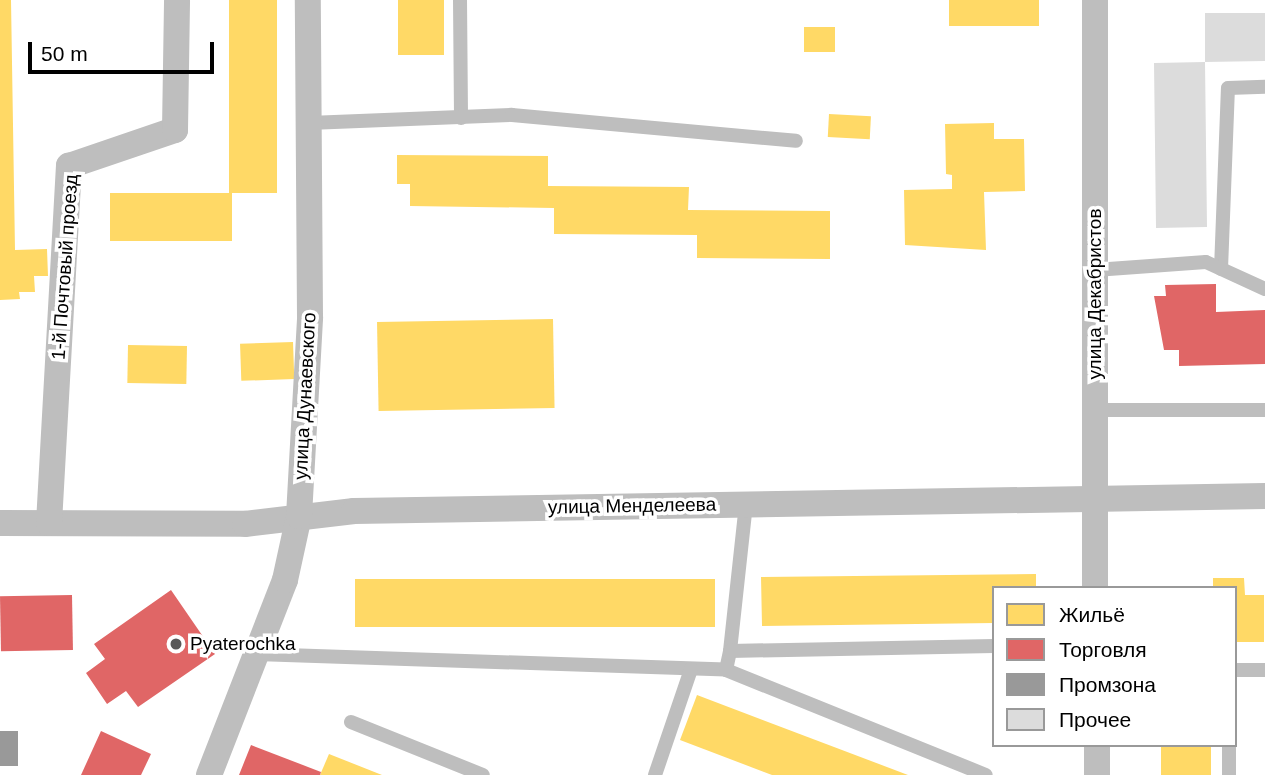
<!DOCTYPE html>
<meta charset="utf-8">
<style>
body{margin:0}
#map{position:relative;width:1265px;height:775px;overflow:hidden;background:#fff;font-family:Helvetica,sans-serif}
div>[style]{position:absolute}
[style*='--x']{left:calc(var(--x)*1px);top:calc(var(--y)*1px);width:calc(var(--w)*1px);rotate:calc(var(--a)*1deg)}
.homes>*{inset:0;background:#ffd966;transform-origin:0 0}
.shops>*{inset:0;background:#e06666;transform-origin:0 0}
.industry>*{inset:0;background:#999;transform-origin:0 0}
.building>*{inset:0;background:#dcdcdc}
.lane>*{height:14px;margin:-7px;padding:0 7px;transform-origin:7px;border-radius:7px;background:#bebebe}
.street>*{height:26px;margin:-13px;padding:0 13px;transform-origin:13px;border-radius:13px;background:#bebebe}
.dots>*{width:19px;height:19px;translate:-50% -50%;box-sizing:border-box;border:4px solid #fff;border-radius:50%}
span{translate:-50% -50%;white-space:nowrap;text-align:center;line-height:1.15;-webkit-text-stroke:7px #fff;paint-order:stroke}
.street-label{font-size:19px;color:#000}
.poi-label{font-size:19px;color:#000}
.left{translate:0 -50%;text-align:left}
.legend{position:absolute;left:992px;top:586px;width:245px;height:161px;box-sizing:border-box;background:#fff;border:2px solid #999;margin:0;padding:9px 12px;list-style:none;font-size:21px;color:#000}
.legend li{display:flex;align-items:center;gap:14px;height:35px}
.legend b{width:35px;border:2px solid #999}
.scale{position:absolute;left:28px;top:42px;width:186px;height:32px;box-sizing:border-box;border:4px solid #000;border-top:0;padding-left:9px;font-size:21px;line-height:24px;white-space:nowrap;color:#000;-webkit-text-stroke:5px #fff;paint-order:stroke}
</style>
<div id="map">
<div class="homes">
<div style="clip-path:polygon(0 0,11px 0,15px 250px,47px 249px,48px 276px,34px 276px,35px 292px,19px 292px,20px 299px,0 300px)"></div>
<div style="left:229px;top:0;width:48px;height:193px"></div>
<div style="left:398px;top:0;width:46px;height:55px"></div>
<div style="left:949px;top:0;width:90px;height:26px"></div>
<div style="left:804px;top:27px;width:31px;height:25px"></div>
<div style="left:829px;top:114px;width:42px;height:23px;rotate:3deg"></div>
<div style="clip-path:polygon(994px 123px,994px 139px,1024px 139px,1025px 191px,984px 192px,986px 250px,905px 245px,904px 190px,952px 189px,952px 175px,946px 174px,945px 124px)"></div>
<div style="clip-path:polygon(397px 155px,548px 156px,548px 186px,689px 187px,688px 210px,830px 211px,830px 259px,697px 258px,697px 235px,554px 234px,554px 208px,410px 206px,410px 184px,397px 184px)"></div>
<div style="left:232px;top:193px;width:48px;height:122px;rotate:90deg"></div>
<div style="left:553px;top:319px;width:89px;height:176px;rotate:89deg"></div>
<div style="left:293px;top:342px;width:37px;height:53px;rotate:88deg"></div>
<div style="left:128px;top:345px;width:59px;height:38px;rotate:1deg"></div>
<div style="clip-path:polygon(1036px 574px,1036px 588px,994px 588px,994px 623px,762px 626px,761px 577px)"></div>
<div style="clip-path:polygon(1213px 578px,1244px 578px,1245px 595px,1264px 595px,1264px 642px,1235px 642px,1235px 588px,1213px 588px)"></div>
<div style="left:715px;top:579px;width:48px;height:360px;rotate:90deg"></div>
<div style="clip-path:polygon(697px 695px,908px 775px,772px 775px,680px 740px)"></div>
<div style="left:1161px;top:745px;width:50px;height:30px"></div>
<div style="clip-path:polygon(329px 754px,382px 775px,320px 775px)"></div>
</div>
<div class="shops">
<div style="clip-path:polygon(1216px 284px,1216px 312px,1265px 310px,1265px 364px,1179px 366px,1179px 350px,1164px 350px,1154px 296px,1166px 296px,1165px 285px)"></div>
<div style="clip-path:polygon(171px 590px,215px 654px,138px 707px,126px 691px,107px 704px,86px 673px,105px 659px,94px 644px)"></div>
<div style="left:72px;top:595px;width:55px;height:72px;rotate:89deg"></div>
<div style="clip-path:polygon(101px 731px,151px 754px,141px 775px,81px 775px)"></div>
<div style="clip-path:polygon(251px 745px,321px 772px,320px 775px,239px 775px)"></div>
</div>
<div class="industry">
<div style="left:0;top:731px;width:18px;height:35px"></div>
</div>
<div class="building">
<div style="clip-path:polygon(1205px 13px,1265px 13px,1265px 61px,1205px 62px,1207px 227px,1156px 228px,1154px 63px,1205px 62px)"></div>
</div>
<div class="lane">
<div style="--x:460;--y:0;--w:118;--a:89.5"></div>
<div style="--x:309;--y:123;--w:203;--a:-2.3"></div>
<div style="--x:512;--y:115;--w:285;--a:5.2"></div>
<div style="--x:1221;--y:269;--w:181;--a:-87.8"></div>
<div style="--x:1228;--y:88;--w:37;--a:-2"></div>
<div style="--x:1095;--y:270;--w:111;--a:-4.1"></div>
<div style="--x:1206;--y:262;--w:65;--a:24.6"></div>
<div style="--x:1095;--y:410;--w:170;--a:0"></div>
<div style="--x:730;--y:651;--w:148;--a:-83.8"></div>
<div style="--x:256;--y:654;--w:470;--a:1.9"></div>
<div style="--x:726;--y:670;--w:280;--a:22"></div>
<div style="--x:726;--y:670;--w:19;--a:-78"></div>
<div style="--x:730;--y:651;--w:264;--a:-1.1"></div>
<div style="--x:1235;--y:670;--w:30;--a:0"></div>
<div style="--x:351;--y:722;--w:142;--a:21.9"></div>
<div style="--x:655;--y:775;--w:112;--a:-71.2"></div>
<div style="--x:1229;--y:775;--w:30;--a:-90"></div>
</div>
<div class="street">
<div style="--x:0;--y:523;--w:245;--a:0.2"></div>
<div style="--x:245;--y:524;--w:110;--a:-6.8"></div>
<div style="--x:354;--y:511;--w:911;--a:-0.94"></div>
<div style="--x:49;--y:523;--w:358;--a:-86.8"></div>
<div style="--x:69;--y:166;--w:112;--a:-18.8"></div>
<div style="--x:175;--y:130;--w:130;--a:-89.1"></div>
<div style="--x:1095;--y:588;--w:588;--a:-90"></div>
<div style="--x:1097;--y:745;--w:30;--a:90"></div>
<div style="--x:209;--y:775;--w:209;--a:-68.7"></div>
<div style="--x:285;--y:580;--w:66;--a:-77.7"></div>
<div style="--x:299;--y:516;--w:199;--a:-86.8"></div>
<div style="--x:310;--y:317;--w:317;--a:-90.4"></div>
</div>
<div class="dots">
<div style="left:176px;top:644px;background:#595959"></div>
</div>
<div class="street-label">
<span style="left:65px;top:267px;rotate:-86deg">1-й Почтовый проезд</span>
<span style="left:1095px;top:294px;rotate:-90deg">улица Декабристов</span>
<span style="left:305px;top:396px;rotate:-87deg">улица Дунаевского</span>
<span style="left:632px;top:506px;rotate:-1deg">улица Менделеева</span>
</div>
<div class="poi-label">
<span class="left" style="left:190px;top:644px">Pyaterochka</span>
</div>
<ul class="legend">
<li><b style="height:19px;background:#ffd966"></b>Жильё</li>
<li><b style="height:19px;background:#e06666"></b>Торговля</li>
<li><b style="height:19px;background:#999"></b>Промзона</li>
<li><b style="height:19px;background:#dcdcdc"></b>Прочее</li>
</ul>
<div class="scale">50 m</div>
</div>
